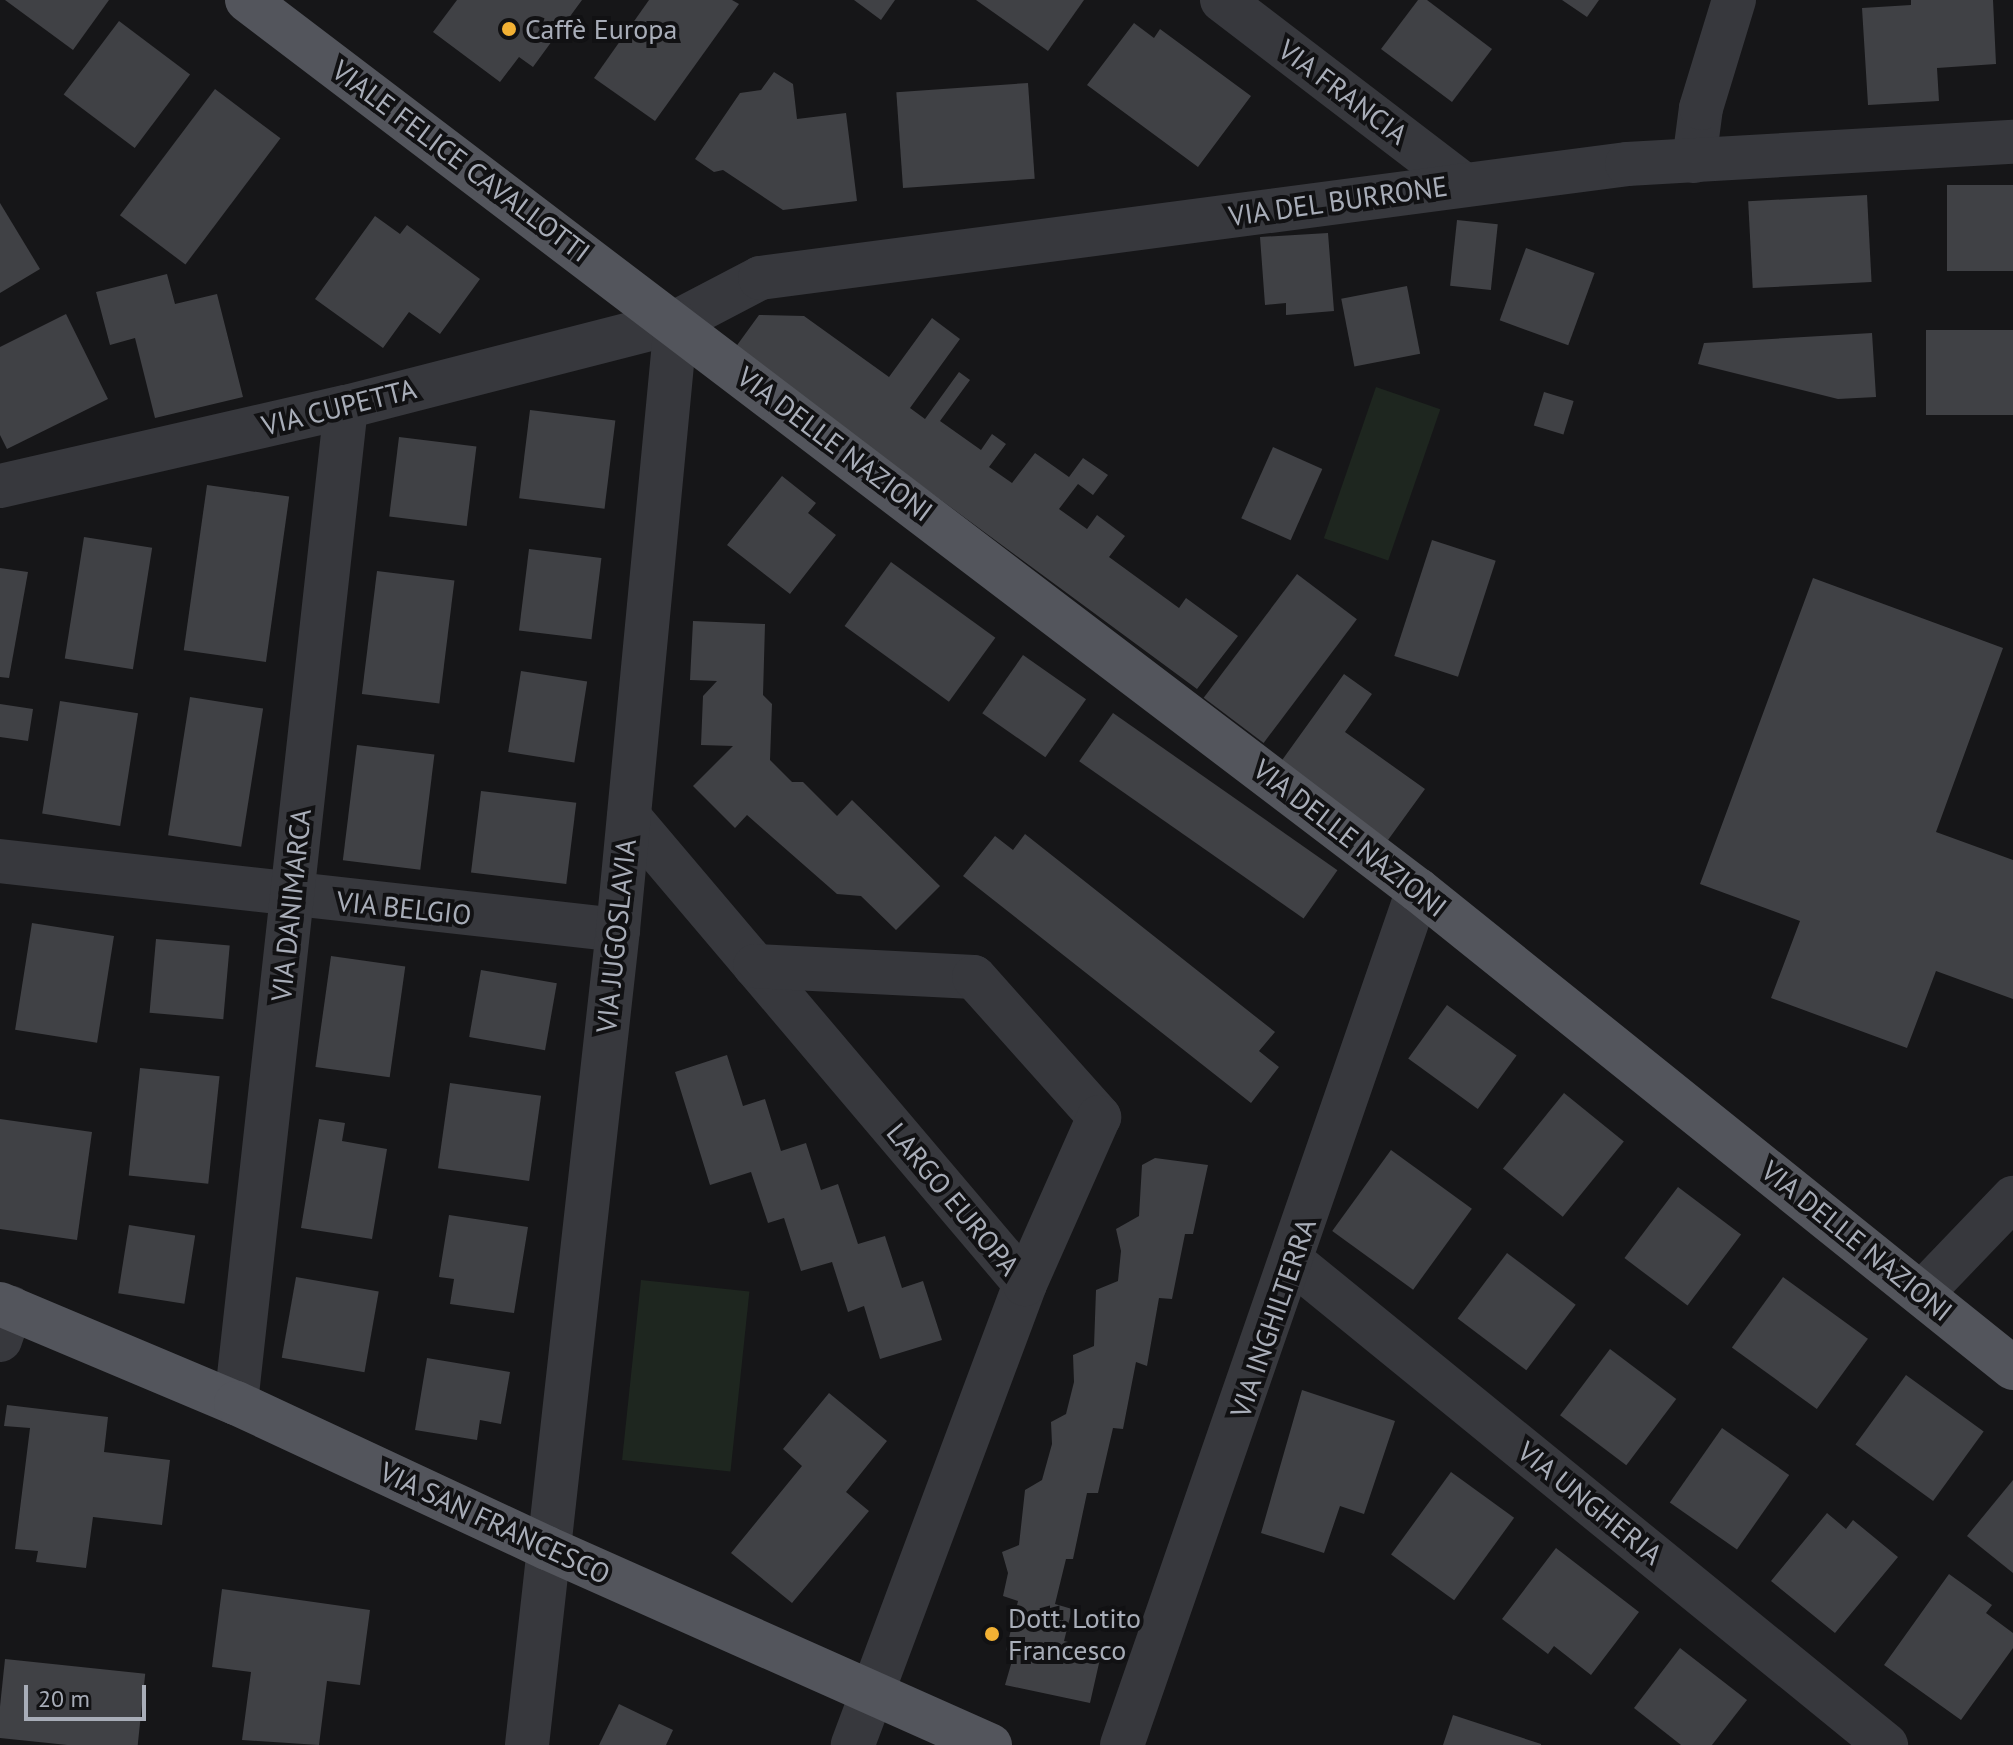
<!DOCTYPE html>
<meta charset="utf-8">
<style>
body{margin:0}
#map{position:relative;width:2013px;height:1745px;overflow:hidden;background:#161618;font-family:"PT Sans",sans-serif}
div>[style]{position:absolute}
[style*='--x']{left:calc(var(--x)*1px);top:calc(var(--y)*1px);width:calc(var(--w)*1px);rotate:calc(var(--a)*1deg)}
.green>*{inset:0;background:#1e261f;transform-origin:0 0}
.building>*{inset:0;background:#404145;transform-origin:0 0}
.minor>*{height:44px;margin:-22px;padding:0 22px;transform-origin:22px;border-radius:22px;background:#37383d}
.major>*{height:44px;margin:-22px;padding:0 22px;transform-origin:22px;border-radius:22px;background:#53555c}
.dots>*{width:22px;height:22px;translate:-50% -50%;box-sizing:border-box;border:4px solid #111113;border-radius:50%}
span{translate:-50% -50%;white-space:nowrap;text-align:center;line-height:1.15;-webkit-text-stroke:8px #111113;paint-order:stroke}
.poi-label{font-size:28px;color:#a8adb8}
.left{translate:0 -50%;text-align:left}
.street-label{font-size:28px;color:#a8adb8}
.scale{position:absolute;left:24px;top:1685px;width:122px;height:36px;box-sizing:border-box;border:4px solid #a8adb8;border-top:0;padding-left:10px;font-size:24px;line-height:28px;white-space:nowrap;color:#a8adb8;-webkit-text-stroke:6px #111113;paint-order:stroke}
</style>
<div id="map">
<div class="green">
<div style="left:1376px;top:387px;width:68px;height:160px;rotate:19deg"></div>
<div style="left:641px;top:1280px;width:109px;height:181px;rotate:6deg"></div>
</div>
<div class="building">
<div style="clip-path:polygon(5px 0,109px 0,73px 50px)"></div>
<div style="clip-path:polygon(457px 0,582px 0,533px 67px,519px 57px,500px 82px,433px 32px)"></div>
<div style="clip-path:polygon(649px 0,732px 0,739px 4px,655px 121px,594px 78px)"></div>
<div style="clip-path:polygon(854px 0,895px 0,881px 20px)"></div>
<div style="clip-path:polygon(976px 0,1084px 0,1048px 51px)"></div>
<div style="clip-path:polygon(1418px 0,1427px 0,1492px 49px,1452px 102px,1381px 49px)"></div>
<div style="clip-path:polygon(1562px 0,1599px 0,1587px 17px)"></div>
<div style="clip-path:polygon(1911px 0,1993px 0,1996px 64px,1937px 68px,1939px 101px,1868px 105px,1862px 8px,1911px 5px)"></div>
<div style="left:119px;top:21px;width:89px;height:92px;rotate:37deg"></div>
<div style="clip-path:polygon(1134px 23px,1154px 38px,1160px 29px,1251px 96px,1198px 167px,1087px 85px)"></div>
<div style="clip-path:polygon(774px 72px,793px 84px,797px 119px,846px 113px,857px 201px,783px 210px,723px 170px,714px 172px,695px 159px,740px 93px,761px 90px)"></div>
<div style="left:1028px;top:83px;width:96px;height:132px;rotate:86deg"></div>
<div style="left:215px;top:89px;width:82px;height:158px;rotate:37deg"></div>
<div style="left:2013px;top:185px;width:86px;height:66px;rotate:90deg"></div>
<div style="left:1867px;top:195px;width:87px;height:119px;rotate:87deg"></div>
<div style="clip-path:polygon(0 203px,40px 269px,0 293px)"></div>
<div style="clip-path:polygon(375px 216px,400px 234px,407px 225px,480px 279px,440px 334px,409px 312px,383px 348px,315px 299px)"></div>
<div style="left:1457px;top:220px;width:41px;height:66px;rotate:6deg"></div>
<div style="clip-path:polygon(1328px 233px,1334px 311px,1286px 315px,1286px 303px,1265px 305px,1260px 237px)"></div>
<div style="left:1526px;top:248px;width:73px;height:77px;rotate:20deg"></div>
<div style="clip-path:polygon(167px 274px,175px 304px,217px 294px,243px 397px,155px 418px,135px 338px,110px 345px,96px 292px)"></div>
<div style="left:1407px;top:286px;width:69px;height:67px;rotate:79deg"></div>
<div style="clip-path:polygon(66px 314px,108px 399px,7px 449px,0 435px,0 347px)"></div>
<div style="clip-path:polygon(759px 315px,804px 316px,889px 377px,932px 318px,960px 339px,910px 408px,925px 419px,959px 372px,970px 380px,940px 421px,981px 450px,992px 434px,1006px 444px,989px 467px,1012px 483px,1035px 453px,1069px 477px,1083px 458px,1108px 475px,1093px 495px,1078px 484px,1059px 509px,1087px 529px,1097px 515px,1125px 536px,1109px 557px,1179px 608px,1186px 598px,1238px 636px,1197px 689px,735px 348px)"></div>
<div style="left:2013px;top:330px;width:85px;height:87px;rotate:90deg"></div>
<div style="clip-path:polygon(1872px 333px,1876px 397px,1838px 399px,1698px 364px,1704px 343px)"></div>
<div style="left:1544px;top:392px;width:31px;height:35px;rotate:17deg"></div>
<div style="left:530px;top:410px;width:86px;height:89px;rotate:7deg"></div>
<div style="left:399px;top:437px;width:78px;height:80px;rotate:7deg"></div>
<div style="left:1273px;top:447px;width:54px;height:78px;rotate:24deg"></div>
<div style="clip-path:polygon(782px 476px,816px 503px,808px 513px,836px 535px,790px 594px,727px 545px)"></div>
<div style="left:207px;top:485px;width:83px;height:167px;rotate:8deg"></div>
<div style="left:84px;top:537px;width:69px;height:123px;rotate:9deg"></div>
<div style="left:1432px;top:540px;width:67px;height:122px;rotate:18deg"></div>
<div style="left:529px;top:549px;width:73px;height:82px;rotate:7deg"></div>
<div style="left:891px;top:562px;width:129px;height:79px;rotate:36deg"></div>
<div style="clip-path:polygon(0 568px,28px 572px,9px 678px,0 677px)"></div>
<div style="left:377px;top:571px;width:78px;height:124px;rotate:7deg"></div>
<div style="left:1297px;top:574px;width:75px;height:155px;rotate:37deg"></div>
<div style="clip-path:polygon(1813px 578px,2003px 648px,1936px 832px,2013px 860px,2013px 999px,1936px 971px,1907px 1048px,1771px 998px,1800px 921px,1700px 884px)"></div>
<div style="clip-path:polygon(693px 621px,765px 624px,763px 695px,772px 704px,770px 760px,792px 782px,803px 782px,837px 816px,852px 800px,940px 886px,896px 930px,861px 896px,837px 894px,747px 815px,735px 828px,693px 786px,733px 746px,701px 745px,703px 696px,717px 681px,690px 680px)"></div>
<div style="left:1023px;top:655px;width:77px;height:71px;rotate:35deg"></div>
<div style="left:521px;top:671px;width:67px;height:82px;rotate:9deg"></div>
<div style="clip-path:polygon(1344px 674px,1372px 694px,1345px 732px,1425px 789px,1388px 840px,1280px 763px)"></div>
<div style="left:190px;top:697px;width:74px;height:140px;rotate:9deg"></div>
<div style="left:60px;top:701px;width:79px;height:114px;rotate:9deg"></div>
<div style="clip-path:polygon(0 704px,33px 709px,28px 741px,0 737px)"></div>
<div style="left:1113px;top:713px;width:274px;height:59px;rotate:35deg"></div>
<div style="left:357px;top:745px;width:78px;height:116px;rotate:7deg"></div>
<div style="left:481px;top:791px;width:96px;height:82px;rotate:7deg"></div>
<div style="clip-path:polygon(1025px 834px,1275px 1032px,1259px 1051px,1279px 1067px,1251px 1103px,963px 876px,995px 836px,1013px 850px)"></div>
<div style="left:32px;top:923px;width:83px;height:108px;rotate:9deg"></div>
<div style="left:156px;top:939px;width:74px;height:74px;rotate:5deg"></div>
<div style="left:331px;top:956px;width:75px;height:112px;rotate:8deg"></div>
<div style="left:481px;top:970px;width:77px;height:68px;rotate:10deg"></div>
<div style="left:1447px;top:1005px;width:86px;height:66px;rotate:36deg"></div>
<div style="clip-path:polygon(727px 1055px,743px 1106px,765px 1099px,781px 1151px,806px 1143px,821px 1190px,838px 1184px,858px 1244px,885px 1236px,902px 1288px,923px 1281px,942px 1340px,880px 1359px,864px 1306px,848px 1312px,832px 1262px,801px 1271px,784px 1218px,768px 1223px,751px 1172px,710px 1185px,675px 1072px)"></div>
<div style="left:140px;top:1068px;width:80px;height:108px;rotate:6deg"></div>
<div style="left:450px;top:1083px;width:92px;height:86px;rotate:8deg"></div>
<div style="left:1564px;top:1093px;width:77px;height:97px;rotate:39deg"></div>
<div style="clip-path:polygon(0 1119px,92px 1132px,77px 1240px,0 1229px)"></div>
<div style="clip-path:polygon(319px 1119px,345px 1123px,342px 1141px,387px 1149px,372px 1239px,301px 1228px)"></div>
<div style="left:1391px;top:1150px;width:100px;height:100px;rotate:36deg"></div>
<div style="clip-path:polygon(1155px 1158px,1208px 1165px,1193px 1234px,1185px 1234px,1172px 1299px,1159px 1298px,1147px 1366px,1136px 1362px,1123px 1429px,1113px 1428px,1098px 1493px,1087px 1493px,1073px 1559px,1066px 1559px,1055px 1604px,1072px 1609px,1064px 1641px,1102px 1650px,1090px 1703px,1005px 1685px,1014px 1654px,1006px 1650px,1018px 1601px,1003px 1596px,1008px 1573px,1002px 1552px,1019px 1545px,1025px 1490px,1042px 1480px,1052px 1444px,1051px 1422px,1066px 1414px,1074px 1382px,1073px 1355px,1094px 1346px,1096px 1290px,1118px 1281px,1121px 1251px,1116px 1229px,1139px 1216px,1142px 1165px)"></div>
<div style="left:1678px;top:1187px;width:79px;height:89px;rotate:37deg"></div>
<div style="clip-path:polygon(449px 1215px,528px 1227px,514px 1313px,450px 1304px,454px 1279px,439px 1277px)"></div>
<div style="left:129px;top:1225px;width:67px;height:69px;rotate:9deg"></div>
<div style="left:1507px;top:1253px;width:86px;height:82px;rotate:37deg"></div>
<div style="left:296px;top:1277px;width:84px;height:82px;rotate:10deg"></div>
<div style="left:1783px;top:1277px;width:105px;height:87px;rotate:36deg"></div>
<div style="left:1610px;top:1349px;width:83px;height:83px;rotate:37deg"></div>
<div style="clip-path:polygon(427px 1358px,510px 1372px,501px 1424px,480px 1420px,477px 1440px,415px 1430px)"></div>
<div style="left:1906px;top:1375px;width:96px;height:86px;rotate:36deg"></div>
<div style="clip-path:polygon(1302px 1390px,1395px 1421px,1364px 1514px,1340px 1506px,1324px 1553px,1261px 1533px)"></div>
<div style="clip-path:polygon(829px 1393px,887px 1441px,846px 1492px,869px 1511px,792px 1603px,731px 1553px,802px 1466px,783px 1449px)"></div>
<div style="clip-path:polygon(7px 1405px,108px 1417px,104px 1452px,170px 1460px,162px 1525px,93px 1517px,86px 1568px,36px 1562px,38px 1551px,15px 1549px,30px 1428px,4px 1426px)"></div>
<div style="left:1722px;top:1428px;width:82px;height:91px;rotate:35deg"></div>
<div style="left:1451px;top:1472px;width:78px;height:102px;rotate:36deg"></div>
<div style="clip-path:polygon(2013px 1480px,2013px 1573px,1967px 1536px)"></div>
<div style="clip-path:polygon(1827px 1513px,1846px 1529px,1853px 1520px,1898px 1557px,1835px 1633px,1771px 1581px)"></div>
<div style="clip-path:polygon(1556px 1548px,1639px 1612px,1591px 1675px,1554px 1646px,1548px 1654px,1502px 1619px)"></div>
<div style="clip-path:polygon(1949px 1574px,1992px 1605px,1986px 1613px,2013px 1633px,2013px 1648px,1961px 1720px,1884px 1665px)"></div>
<div style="clip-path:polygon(222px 1589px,370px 1610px,360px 1685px,327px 1681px,319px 1745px,242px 1740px,251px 1672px,212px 1667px)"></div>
<div style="clip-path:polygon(1680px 1648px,1747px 1700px,1712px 1745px,1681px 1745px,1634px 1708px)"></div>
<div style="left:5px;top:1659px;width:141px;height:79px;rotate:6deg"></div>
<div style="clip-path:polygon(619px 1704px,673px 1730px,666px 1745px,599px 1745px)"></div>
<div style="clip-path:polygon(1453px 1715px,1541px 1744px,1541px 1745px,1443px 1745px)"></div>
</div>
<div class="minor">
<div style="--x:1222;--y:0;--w:303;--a:37.4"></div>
<div style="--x:1694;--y:161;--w:53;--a:-82.5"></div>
<div style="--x:1701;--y:108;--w:113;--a:-73"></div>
<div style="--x:0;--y:486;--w:355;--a:-12.9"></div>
<div style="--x:346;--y:407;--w:341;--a:-14.4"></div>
<div style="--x:676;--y:322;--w:95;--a:-27.6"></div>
<div style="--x:760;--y:278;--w:874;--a:-7.49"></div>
<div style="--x:1627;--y:164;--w:387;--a:-3.3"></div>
<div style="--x:629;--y:817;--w:612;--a:49.7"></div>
<div style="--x:1025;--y:1284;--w:492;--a:110.5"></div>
<div style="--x:0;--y:861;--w:622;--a:6.37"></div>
<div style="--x:755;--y:966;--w:219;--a:2.9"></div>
<div style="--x:974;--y:977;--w:188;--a:48.2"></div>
<div style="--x:1099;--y:1117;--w:183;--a:113.9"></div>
<div style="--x:1293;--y:1262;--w:765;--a:39.16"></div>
<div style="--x:1922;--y:1293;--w:132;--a:-46.2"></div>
<div style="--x:0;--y:1340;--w:34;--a:-71"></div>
<div style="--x:236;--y:1403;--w:1002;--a:-83.7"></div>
<div style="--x:527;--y:1745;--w:820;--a:-83.63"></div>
<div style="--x:618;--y:930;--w:611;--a:-84.55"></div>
<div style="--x:1122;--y:1745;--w:905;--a:-70.9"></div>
</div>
<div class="major">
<div style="--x:247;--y:0;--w:1471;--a:37.24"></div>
<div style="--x:1418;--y:890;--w:763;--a:38.78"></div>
<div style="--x:0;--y:1304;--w:256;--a:22.8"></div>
<div style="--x:236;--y:1403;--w:343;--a:25"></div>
<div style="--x:547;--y:1548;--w:485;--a:24"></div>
</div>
<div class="dots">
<div style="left:509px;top:29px;background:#f2b134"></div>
<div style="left:992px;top:1634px;background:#f2b134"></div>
</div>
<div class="poi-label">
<span class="left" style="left:525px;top:29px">Caffè Europa</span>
<span class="left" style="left:1008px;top:1634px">Dott. Lotito<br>Francesco</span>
</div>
<div class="street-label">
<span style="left:1343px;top:92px;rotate:37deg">VIA FRANCIA</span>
<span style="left:461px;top:161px;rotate:37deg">VIALE FELICE CAVALLOTTI</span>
<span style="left:1338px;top:201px;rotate:-8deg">VIA DEL BURRONE</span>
<span style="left:339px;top:407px;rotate:-14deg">VIA CUPETTA</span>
<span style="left:835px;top:444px;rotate:37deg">VIA DELLE NAZIONI</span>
<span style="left:1350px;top:838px;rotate:38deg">VIA DELLE NAZIONI</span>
<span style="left:291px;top:905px;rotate:-84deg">VIA DANIMARCA</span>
<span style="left:404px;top:908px;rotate:6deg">VIA BELGIO</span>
<span style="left:616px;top:936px;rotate:-84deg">VIA JUGOSLAVIA</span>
<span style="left:953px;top:1199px;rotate:50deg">LARGO EUROPA</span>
<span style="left:1857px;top:1241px;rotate:39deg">VIA DELLE NAZIONI</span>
<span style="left:1273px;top:1318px;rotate:-71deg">VIA INGHILTERRA</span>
<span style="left:1590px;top:1503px;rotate:39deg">VIA UNGHERIA</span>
<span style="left:495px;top:1523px;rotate:25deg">VIA SAN FRANCESCO</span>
</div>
<div class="scale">20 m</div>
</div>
